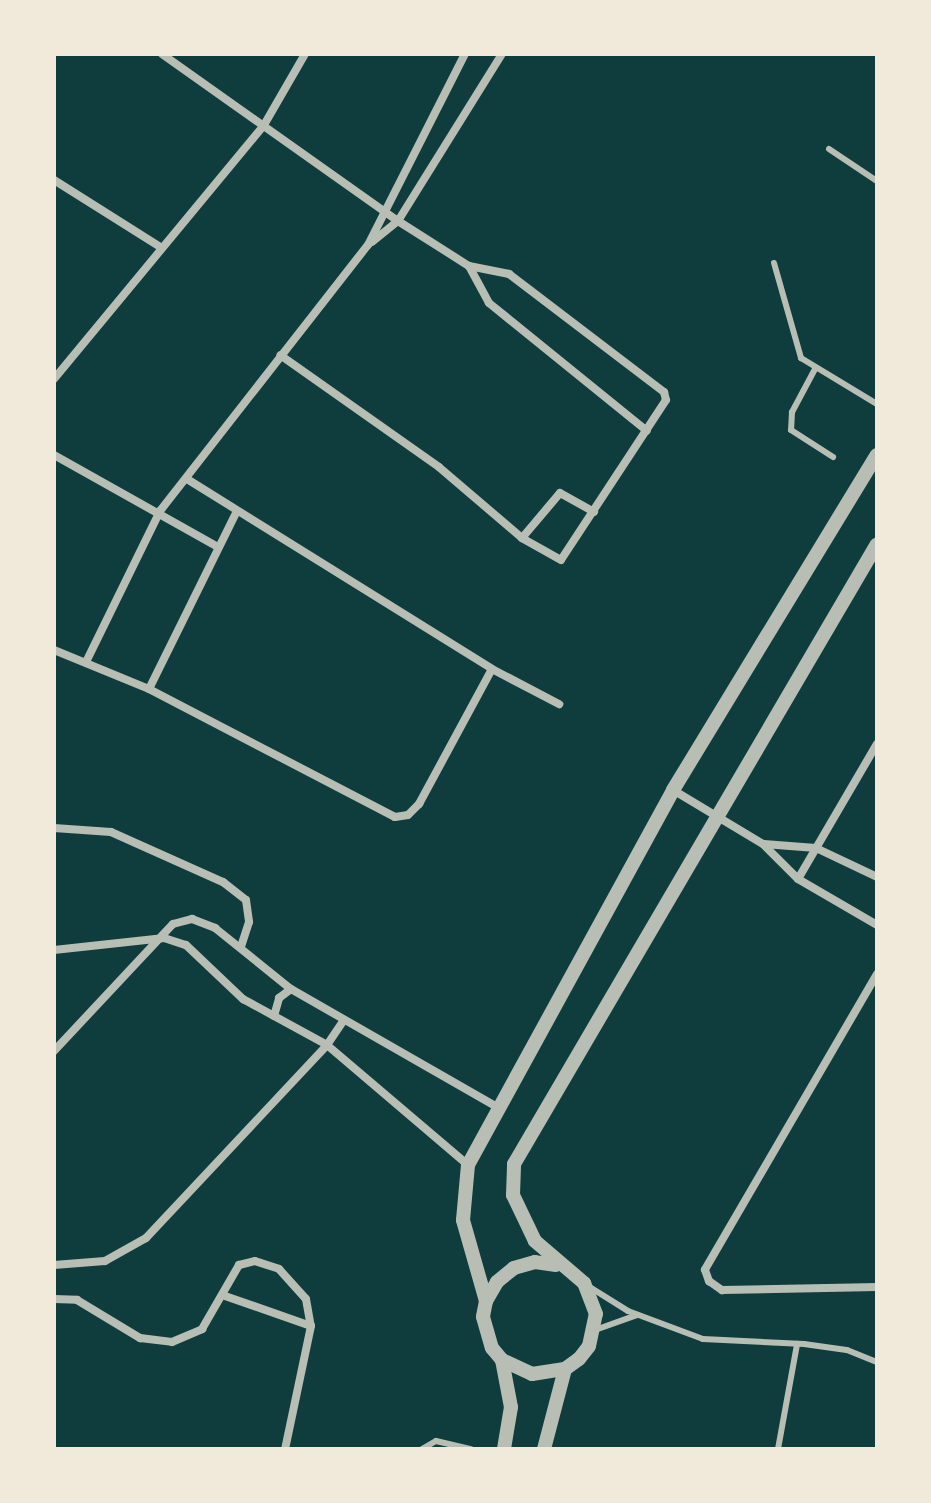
<!DOCTYPE html>
<style>
body{margin:0}
#map{position:relative;width:931px;height:1503px;overflow:hidden;background:#0f3d3e;font-family:"Public Sans",sans-serif}
div>[style]{position:absolute}
[style*='--x']{left:calc(var(--x)*1px);top:calc(var(--y)*1px);width:calc(var(--w)*1px);rotate:calc(var(--a)*1deg)}
.service>*{height:6px;margin:-3px;padding:0 3px;transform-origin:3px;border-radius:3px;background:#b8beb3}
.minor>*{height:8px;margin:-4px;padding:0 4px;transform-origin:4px;border-radius:4px;background:#b8beb3}
.tertiary>*{height:14px;margin:-7px;padding:0 7px;transform-origin:7px;border-radius:7px;background:#b8beb3}
span{translate:-50% -50%;white-space:nowrap;text-align:center;line-height:1.15;-webkit-text-stroke:8px #f1e9da;paint-order:stroke}
.frame{position:absolute;inset:0;border:56px solid #f1e9da;pointer-events:none}
</style>
<div id="map">
<div class="service">
<div style="--x:829;--y:149;--w:58;--a:33.7"></div>
<div style="--x:774;--y:263;--w:99;--a:74.1"></div>
<div style="--x:801;--y:358;--w:89;--a:31.2"></div>
<div style="--x:815;--y:369;--w:49;--a:118.1"></div>
<div style="--x:792;--y:412;--w:18;--a:93"></div>
<div style="--x:791;--y:430;--w:50;--a:32.7"></div>
<div style="--x:588;--y:1286;--w:47;--a:32"></div>
<div style="--x:628;--y:1311;--w:80;--a:20.5"></div>
<div style="--x:703;--y:1339;--w:101;--a:2.8"></div>
<div style="--x:804;--y:1344;--w:43;--a:7.9"></div>
<div style="--x:847;--y:1350;--w:32;--a:22"></div>
<div style="--x:595;--y:1330;--w:45;--a:-19.7"></div>
<div style="--x:422;--y:1449;--w:16;--a:-30"></div>
<div style="--x:436;--y:1441;--w:36;--a:13"></div>
<div style="--x:778;--y:1449;--w:107;--a:-79.7"></div>
</div>
<div class="minor">
<div style="--x:162;--y:54;--w:289;--a:35.3"></div>
<div style="--x:398;--y:221;--w:84;--a:32.4"></div>
<div style="--x:469;--y:266;--w:41;--a:11.3"></div>
<div style="--x:509;--y:274;--w:195;--a:37.3"></div>
<div style="--x:664;--y:392;--w:8;--a:76"></div>
<div style="--x:666;--y:400;--w:191;--a:123.3"></div>
<div style="--x:561;--y:560;--w:45;--a:-150.6"></div>
<div style="--x:522;--y:538;--w:109;--a:-139.5"></div>
<div style="--x:439;--y:467;--w:194;--a:-144.8"></div>
<div style="--x:54;--y:180;--w:124;--a:32.2"></div>
<div style="--x:372;--y:242;--w:33;--a:-39"></div>
<div style="--x:398;--y:221;--w:197;--a:-58.1"></div>
<div style="--x:469;--y:266;--w:42;--a:61.6"></div>
<div style="--x:489;--y:303;--w:203;--a:39"></div>
<div style="--x:54;--y:379;--w:330;--a:-50.4"></div>
<div style="--x:264;--y:125;--w:82;--a:-60"></div>
<div style="--x:54;--y:455;--w:188;--a:29.3"></div>
<div style="--x:187;--y:479;--w:359;--a:31.9"></div>
<div style="--x:492;--y:669;--w:76;--a:27.6"></div>
<div style="--x:522;--y:538;--w:59;--a:-49.8"></div>
<div style="--x:560;--y:493;--w:39;--a:29"></div>
<div style="--x:54;--y:650;--w:103;--a:22.3"></div>
<div style="--x:149;--y:689;--w:277;--a:27.5"></div>
<div style="--x:395;--y:817;--w:13;--a:-9"></div>
<div style="--x:408;--y:815;--w:16;--a:-45"></div>
<div style="--x:419;--y:804;--w:153;--a:-61.6"></div>
<div style="--x:87;--y:660;--w:166;--a:-63.9"></div>
<div style="--x:160;--y:511;--w:338;--a:-52"></div>
<div style="--x:368;--y:245;--w:214;--a:-63.1"></div>
<div style="--x:149;--y:689;--w:196;--a:-63.7"></div>
<div style="--x:673;--y:790;--w:105;--a:31"></div>
<div style="--x:763;--y:844;--w:49;--a:45"></div>
<div style="--x:798;--y:879;--w:91;--a:30.2"></div>
<div style="--x:54;--y:828;--w:57;--a:4"></div>
<div style="--x:111;--y:832;--w:123;--a:24.1"></div>
<div style="--x:223;--y:882;--w:29;--a:38"></div>
<div style="--x:246;--y:900;--w:22;--a:82"></div>
<div style="--x:249;--y:922;--w:26;--a:108"></div>
<div style="--x:764;--y:844;--w:52;--a:4.4"></div>
<div style="--x:816;--y:848;--w:68;--a:25.4"></div>
<div style="--x:798;--y:879;--w:156;--a:-59.7"></div>
<div style="--x:54;--y:950;--w:111;--a:-6.2"></div>
<div style="--x:164;--y:938;--w:23;--a:18"></div>
<div style="--x:186;--y:945;--w:79;--a:43.5"></div>
<div style="--x:243;--y:999;--w:96;--a:28.7"></div>
<div style="--x:327;--y:1045;--w:185;--a:40.4"></div>
<div style="--x:877;--y:974;--w:342;--a:120.2"></div>
<div style="--x:705;--y:1270;--w:12;--a:70"></div>
<div style="--x:709;--y:1281;--w:16;--a:35"></div>
<div style="--x:722;--y:1290;--w:155;--a:-1.1"></div>
<div style="--x:274;--y:1016;--w:19;--a:-74"></div>
<div style="--x:279;--y:998;--w:15;--a:-37"></div>
<div style="--x:54;--y:1051;--w:174;--a:-46.9"></div>
<div style="--x:173;--y:924;--w:20;--a:-15"></div>
<div style="--x:192;--y:919;--w:25;--a:21"></div>
<div style="--x:215;--y:928;--w:97;--a:38.8"></div>
<div style="--x:291;--y:989;--w:240;--a:29.8"></div>
<div style="--x:54;--y:1265;--w:51;--a:-4.5"></div>
<div style="--x:105;--y:1261;--w:47;--a:-29.3"></div>
<div style="--x:146;--y:1238;--w:265;--a:-46.8"></div>
<div style="--x:327;--y:1045;--w:29;--a:-56"></div>
<div style="--x:225;--y:1296;--w:91;--a:19.2"></div>
<div style="--x:54;--y:1299;--w:23;--a:2"></div>
<div style="--x:77;--y:1300;--w:74;--a:31.1"></div>
<div style="--x:140;--y:1338;--w:32;--a:7"></div>
<div style="--x:172;--y:1342;--w:33;--a:-23"></div>
<div style="--x:202;--y:1329;--w:74;--a:-60"></div>
<div style="--x:239;--y:1265;--w:16;--a:-14"></div>
<div style="--x:255;--y:1261;--w:25;--a:18"></div>
<div style="--x:279;--y:1269;--w:40;--a:48"></div>
<div style="--x:306;--y:1299;--w:27;--a:80"></div>
<div style="--x:311;--y:1326;--w:126;--a:101.9"></div>
</div>
<div class="tertiary">
<div style="--x:556;--y:1265;--w:21;--a:-172"></div>
<div style="--x:535;--y:1262;--w:22;--a:164"></div>
<div style="--x:514;--y:1268;--w:22;--a:141"></div>
<div style="--x:497;--y:1282;--w:22;--a:120"></div>
<div style="--x:486;--y:1301;--w:16;--a:101"></div>
<div style="--x:483;--y:1317;--w:32;--a:74"></div>
<div style="--x:492;--y:1348;--w:16;--a:50"></div>
<div style="--x:502;--y:1360;--w:33;--a:25"></div>
<div style="--x:532;--y:1374;--w:33;--a:-9"></div>
<div style="--x:565;--y:1369;--w:17;--a:-36"></div>
<div style="--x:579;--y:1359;--w:16;--a:-52"></div>
<div style="--x:589;--y:1346;--w:33;--a:-78"></div>
<div style="--x:596;--y:1314;--w:33;--a:-111"></div>
<div style="--x:584;--y:1283;--w:65;--a:-139.4"></div>
<div style="--x:535;--y:1241;--w:51;--a:-115.6"></div>
<div style="--x:513;--y:1195;--w:31;--a:-88"></div>
<div style="--x:514;--y:1164;--w:718;--a:-59.65"></div>
<div style="--x:486;--y:1301;--w:84;--a:-105.9"></div>
<div style="--x:463;--y:1220;--w:55;--a:-84.8"></div>
<div style="--x:468;--y:1165;--w:427;--a:-61.3"></div>
<div style="--x:673;--y:790;--w:392;--a:-58.7"></div>
<div style="--x:502;--y:1360;--w:48;--a:79.2"></div>
<div style="--x:511;--y:1407;--w:43;--a:99.5"></div>
<div style="--x:544;--y:1449;--w:83;--a:-75.3"></div>
</div>
<div class="frame"></div>
</div>
